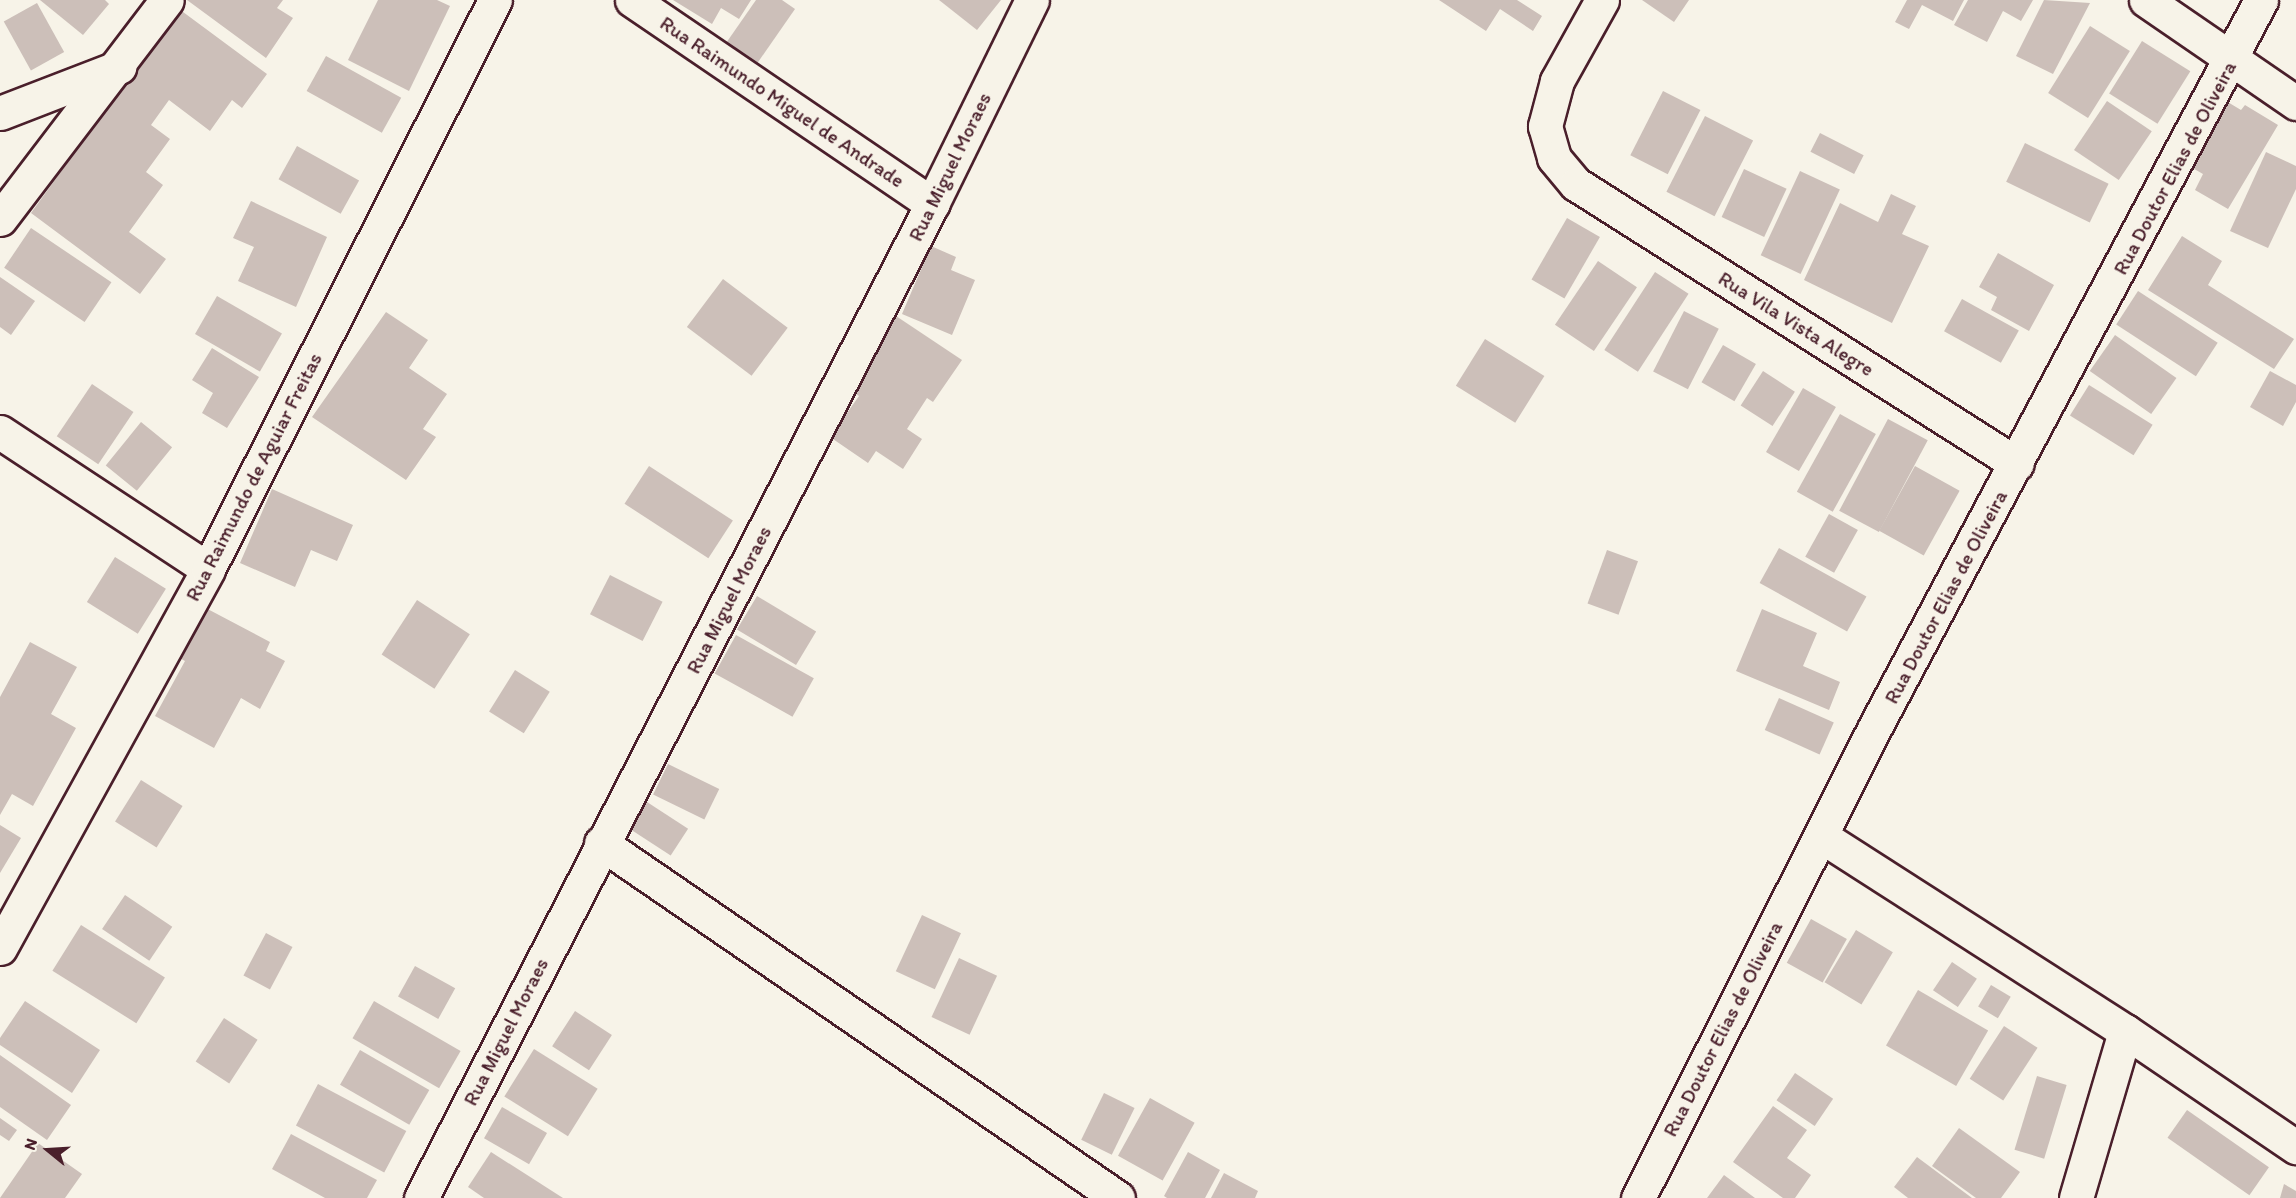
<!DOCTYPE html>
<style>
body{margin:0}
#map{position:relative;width:2296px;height:1198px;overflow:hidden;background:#f7f3e8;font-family:Itim,sans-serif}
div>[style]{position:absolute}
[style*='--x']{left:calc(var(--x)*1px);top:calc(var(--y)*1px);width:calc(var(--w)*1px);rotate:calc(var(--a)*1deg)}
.building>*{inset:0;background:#ccbfb9;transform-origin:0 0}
.roads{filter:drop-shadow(2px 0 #4a1f2b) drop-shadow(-2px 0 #4a1f2b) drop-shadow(0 2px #4a1f2b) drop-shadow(0 -2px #4a1f2b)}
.minor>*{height:33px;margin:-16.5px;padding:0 16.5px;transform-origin:16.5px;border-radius:16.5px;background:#f7f3e8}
span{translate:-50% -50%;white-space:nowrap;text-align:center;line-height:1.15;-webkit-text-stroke:4.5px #f7f3e8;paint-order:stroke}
.street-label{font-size:20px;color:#4a1f2b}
.north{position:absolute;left:18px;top:1120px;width:60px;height:60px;-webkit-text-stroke:4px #f7f3e8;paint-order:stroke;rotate:288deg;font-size:16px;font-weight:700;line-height:24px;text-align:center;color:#4a1f2b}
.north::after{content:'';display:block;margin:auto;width:21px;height:27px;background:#4a1f2b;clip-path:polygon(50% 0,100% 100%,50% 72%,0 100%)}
</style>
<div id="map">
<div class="building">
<div style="clip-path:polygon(40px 0,105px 0,109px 4px,83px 35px)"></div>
<div style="clip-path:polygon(187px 0,283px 0,277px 8px,293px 18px,266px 58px)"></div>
<div style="clip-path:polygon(378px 0,437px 0,450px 6px,409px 91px,348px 60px)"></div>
<div style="clip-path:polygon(673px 0,751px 0,739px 19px,721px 8px,712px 24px)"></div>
<div style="clip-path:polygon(756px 0,782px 0,795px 9px,754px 68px,724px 46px)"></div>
<div style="clip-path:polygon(939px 0,1001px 0,977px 30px)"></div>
<div style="clip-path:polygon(1439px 0,1517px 0,1542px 16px,1533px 31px,1500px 9px,1486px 31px)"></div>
<div style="clip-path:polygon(1642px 0,1689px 0,1674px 22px)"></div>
<div style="clip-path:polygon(1907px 0,1964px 0,1953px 21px,1922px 5px,1909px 29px,1895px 22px)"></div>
<div style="clip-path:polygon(1968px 0,2033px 0,2021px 21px,2003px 11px,1987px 42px,1954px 25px)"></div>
<div style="clip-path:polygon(2044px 0,2090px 3px,2053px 74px,2016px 56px)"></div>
<div style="left:37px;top:3px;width:56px;height:38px;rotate:61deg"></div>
<div style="clip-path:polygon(179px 9px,267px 74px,242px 108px,232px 100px,210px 131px,169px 100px,151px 125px,170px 139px,146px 172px,163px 185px,129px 232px,166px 259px,140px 294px,31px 213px)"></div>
<div style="left:2090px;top:26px;width:47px;height:79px;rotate:32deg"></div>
<div style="left:2142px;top:41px;width:57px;height:62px;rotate:32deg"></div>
<div style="left:326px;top:56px;width:86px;height:40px;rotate:29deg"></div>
<div style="left:1663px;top:91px;width:42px;height:72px;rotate:27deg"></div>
<div style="clip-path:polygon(2221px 98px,2241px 110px,2245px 105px,2278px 125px,2228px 209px,2195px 190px,2203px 174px,2182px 162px)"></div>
<div style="left:2107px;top:101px;width:54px;height:59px;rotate:34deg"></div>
<div style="left:1705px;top:116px;width:54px;height:85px;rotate:27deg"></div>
<div style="left:1820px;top:133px;width:49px;height:21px;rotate:27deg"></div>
<div style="left:2025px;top:143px;width:93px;height:43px;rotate:26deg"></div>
<div style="left:297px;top:146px;width:71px;height:38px;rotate:29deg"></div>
<div style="clip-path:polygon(2266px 152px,2296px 166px,2296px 189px,2268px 248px,2230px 231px)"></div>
<div style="left:1744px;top:169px;width:47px;height:53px;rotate:25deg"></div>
<div style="left:1800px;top:171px;width:44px;height:93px;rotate:25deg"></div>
<div style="clip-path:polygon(1891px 194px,1916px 206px,1902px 234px,1929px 246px,1892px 323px,1804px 280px,1840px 203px,1878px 222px)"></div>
<div style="clip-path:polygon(251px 201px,327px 237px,296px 307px,238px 281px,254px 247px,233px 238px)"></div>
<div style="left:1567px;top:218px;width:38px;height:71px;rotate:30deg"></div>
<div style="left:31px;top:228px;width:97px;height:48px;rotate:34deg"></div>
<div style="clip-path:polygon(2182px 236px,2222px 261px,2208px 285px,2294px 339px,2274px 369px,2148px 290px)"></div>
<div style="clip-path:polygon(931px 246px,956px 257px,951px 270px,975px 280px,952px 335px,902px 314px)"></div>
<div style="clip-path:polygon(1998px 253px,2054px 285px,2029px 331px,1991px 310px,1997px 297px,1979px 287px)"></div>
<div style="left:1598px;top:261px;width:47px;height:77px;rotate:34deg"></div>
<div style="left:1655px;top:272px;width:40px;height:93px;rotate:33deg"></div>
<div style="clip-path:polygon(0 277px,35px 301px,11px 335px,0 327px)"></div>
<div style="left:723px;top:279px;width:81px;height:60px;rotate:37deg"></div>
<div style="left:2138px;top:291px;width:95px;height:40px;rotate:33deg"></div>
<div style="left:217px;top:296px;width:75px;height:44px;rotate:30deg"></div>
<div style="left:1962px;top:299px;width:65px;height:37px;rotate:29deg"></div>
<div style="left:1684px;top:311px;width:39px;height:68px;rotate:27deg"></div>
<div style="clip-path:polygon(386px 312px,428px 340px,409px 368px,447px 394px,423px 429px,436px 437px,406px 480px,312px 417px)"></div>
<div style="clip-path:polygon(896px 316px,962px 360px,933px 402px,927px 398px,907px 429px,922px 439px,903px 469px,876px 451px,868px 463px,830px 437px,859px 396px,847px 388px)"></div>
<div style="left:2115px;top:335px;width:75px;height:44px;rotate:35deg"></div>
<div style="left:1485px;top:339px;width:70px;height:55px;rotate:32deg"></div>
<div style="left:1723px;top:345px;width:38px;height:43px;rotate:30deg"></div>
<div style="clip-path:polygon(212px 348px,259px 377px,227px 428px,202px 413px,213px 393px,192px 380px)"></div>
<div style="left:1763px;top:371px;width:38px;height:41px;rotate:33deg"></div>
<div style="clip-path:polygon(2270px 371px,2296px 385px,2296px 402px,2283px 426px,2250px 407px)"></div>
<div style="left:92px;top:384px;width:50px;height:63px;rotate:34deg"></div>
<div style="left:2089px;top:385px;width:75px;height:36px;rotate:32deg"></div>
<div style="left:1803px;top:388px;width:38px;height:74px;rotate:30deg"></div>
<div style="left:1840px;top:414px;width:41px;height:89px;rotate:29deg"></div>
<div style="left:1888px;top:419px;width:45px;height:104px;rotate:28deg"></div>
<div style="left:141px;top:422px;width:40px;height:56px;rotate:39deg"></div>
<div style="left:649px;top:466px;width:100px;height:45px;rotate:33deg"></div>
<div style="left:1915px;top:466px;width:51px;height:74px;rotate:29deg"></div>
<div style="clip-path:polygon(272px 489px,353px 525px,337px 561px,311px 550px,295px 587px,240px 563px)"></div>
<div style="left:1829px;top:514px;width:33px;height:49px;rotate:29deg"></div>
<div style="left:1779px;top:548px;width:100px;height:40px;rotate:29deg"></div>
<div style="left:1607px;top:550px;width:33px;height:57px;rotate:20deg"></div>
<div style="left:115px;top:557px;width:60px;height:53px;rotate:32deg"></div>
<div style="left:610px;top:575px;width:59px;height:44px;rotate:27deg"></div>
<div style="left:757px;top:596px;width:69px;height:39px;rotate:31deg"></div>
<div style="left:417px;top:600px;width:63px;height:65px;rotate:33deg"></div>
<div style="clip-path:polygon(200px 605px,270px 642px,266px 651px,285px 661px,260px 709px,241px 698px,214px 748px,155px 716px,185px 661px,174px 655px)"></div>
<div style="clip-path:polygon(1762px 609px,1817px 633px,1803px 666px,1840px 682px,1829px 710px,1736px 671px)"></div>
<div style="left:736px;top:635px;width:89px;height:44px;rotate:29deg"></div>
<div style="clip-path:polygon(30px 642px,77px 667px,51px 714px,76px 728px,33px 806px,12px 794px,0 815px,0 697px)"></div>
<div style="left:515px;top:670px;width:41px;height:49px;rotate:32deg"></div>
<div style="left:1779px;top:698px;width:60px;height:35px;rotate:24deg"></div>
<div style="left:668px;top:764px;width:57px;height:34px;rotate:26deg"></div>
<div style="left:141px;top:780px;width:49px;height:49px;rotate:32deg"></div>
<div style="left:647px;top:802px;width:49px;height:32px;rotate:33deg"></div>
<div style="clip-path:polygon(0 825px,21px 838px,0 873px)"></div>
<div style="left:125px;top:895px;width:57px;height:41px;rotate:34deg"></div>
<div style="left:922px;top:915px;width:43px;height:62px;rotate:25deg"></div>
<div style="left:1811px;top:919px;width:41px;height:50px;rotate:29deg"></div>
<div style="left:81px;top:925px;width:99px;height:54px;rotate:32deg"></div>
<div style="left:1856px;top:930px;width:43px;height:61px;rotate:31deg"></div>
<div style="left:266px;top:933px;width:30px;height:48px;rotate:28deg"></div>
<div style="left:959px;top:958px;width:42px;height:65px;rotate:25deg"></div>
<div style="left:1952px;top:962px;width:30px;height:34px;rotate:34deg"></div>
<div style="left:415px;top:966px;width:46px;height:35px;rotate:29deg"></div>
<div style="left:1991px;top:985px;width:23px;height:25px;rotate:31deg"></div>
<div style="left:1918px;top:990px;width:81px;height:64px;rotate:30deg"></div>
<div style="clip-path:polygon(25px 1001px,100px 1050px,72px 1093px,0 1045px,0 1038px)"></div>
<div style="left:374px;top:1001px;width:100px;height:43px;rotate:30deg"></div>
<div style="left:575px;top:1011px;width:44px;height:42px;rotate:33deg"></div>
<div style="left:224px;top:1018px;width:40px;height:52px;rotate:33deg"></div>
<div style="left:2004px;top:1026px;width:40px;height:63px;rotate:33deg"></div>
<div style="left:534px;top:1049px;width:75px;height:56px;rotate:32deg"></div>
<div style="left:360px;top:1050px;width:80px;height:40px;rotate:30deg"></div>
<div style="clip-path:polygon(0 1055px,71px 1105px,47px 1140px,0 1107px)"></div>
<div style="left:1795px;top:1073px;width:46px;height:33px;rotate:34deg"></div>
<div style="left:2037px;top:1076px;width:31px;height:77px;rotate:17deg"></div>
<div style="left:318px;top:1084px;width:100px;height:47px;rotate:28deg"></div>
<div style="left:1104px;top:1093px;width:34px;height:52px;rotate:26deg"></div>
<div style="left:1150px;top:1098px;width:51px;height:66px;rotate:29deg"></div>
<div style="clip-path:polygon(1773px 1106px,1807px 1130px,1787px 1158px,1811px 1175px,1795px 1198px,1783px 1198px,1733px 1162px)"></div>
<div style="left:502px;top:1107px;width:52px;height:36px;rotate:30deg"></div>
<div style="left:2187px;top:1110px;width:100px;height:34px;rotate:35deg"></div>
<div style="clip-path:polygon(0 1118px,17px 1130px,9px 1141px,0 1135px)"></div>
<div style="clip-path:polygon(1959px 1128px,2020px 1172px,2001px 1198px,1976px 1198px,1932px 1166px)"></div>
<div style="clip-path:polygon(291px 1134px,377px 1180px,367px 1198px,325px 1198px,272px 1169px)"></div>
<div style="clip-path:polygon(38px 1143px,82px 1174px,65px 1198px,0 1198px)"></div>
<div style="clip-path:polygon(491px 1152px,563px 1198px,484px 1198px,468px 1187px)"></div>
<div style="clip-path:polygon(1188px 1152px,1220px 1170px,1205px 1198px,1167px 1198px,1164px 1196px)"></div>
<div style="clip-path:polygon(1917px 1157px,1972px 1198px,1908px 1198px,1894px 1187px)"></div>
<div style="clip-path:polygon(1224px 1173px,1258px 1191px,1255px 1198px,1211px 1198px)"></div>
<div style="clip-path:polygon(1724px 1175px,1755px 1198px,1707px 1198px)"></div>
<div style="clip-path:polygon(2284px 1184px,2296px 1191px,2296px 1198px,2280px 1198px)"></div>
</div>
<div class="roads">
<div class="minor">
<div style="--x:632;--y:0;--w:363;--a:34.2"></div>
<div style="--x:1602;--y:0;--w:93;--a:119.1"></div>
<div style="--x:1557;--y:81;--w:47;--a:104.9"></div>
<div style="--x:1545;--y:126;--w:33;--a:74"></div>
<div style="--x:1554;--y:158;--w:34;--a:50"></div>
<div style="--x:1576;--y:184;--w:522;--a:32.41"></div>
<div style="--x:2146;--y:0;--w:182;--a:34.5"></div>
<div style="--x:0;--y:113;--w:128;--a:-21.1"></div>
<div style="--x:0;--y:219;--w:275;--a:-52.7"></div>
<div style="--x:0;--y:432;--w:249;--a:33.4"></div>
<div style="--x:1821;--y:836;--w:361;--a:32.7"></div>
<div style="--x:2125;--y:1031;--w:207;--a:34.2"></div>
<div style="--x:601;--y:843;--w:627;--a:34.48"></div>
<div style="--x:0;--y:948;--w:432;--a:-61.2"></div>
<div style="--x:208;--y:569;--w:637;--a:-63.23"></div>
<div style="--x:421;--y:1198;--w:1118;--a:-62.79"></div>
<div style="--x:932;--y:204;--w:227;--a:-63.9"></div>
<div style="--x:1638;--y:1198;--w:527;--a:-63.29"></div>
<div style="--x:1875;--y:727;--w:823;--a:-62.03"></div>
<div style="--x:2076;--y:1198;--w:174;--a:-73.6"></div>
</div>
</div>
<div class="street-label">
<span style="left:782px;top:102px;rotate:34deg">Rua Raimundo Miguel de Andrade</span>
<span style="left:950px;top:167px;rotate:-64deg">Rua Miguel Moraes</span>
<span style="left:2175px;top:168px;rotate:-62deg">Rua Doutor Elias de Oliveira</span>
<span style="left:1796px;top:324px;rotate:32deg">Rua Vila Vista Alegre</span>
<span style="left:254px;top:477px;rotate:-63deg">Rua Raimundo de Aguiar Freitas</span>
<span style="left:1946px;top:597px;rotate:-62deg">Rua Doutor Elias de Oliveira</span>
<span style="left:729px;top:600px;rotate:-63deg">Rua Miguel Moraes</span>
<span style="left:1723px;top:1029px;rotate:-63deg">Rua Doutor Elias de Oliveira</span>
<span style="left:506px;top:1032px;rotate:-63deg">Rua Miguel Moraes</span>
</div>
<div class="north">N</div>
</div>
